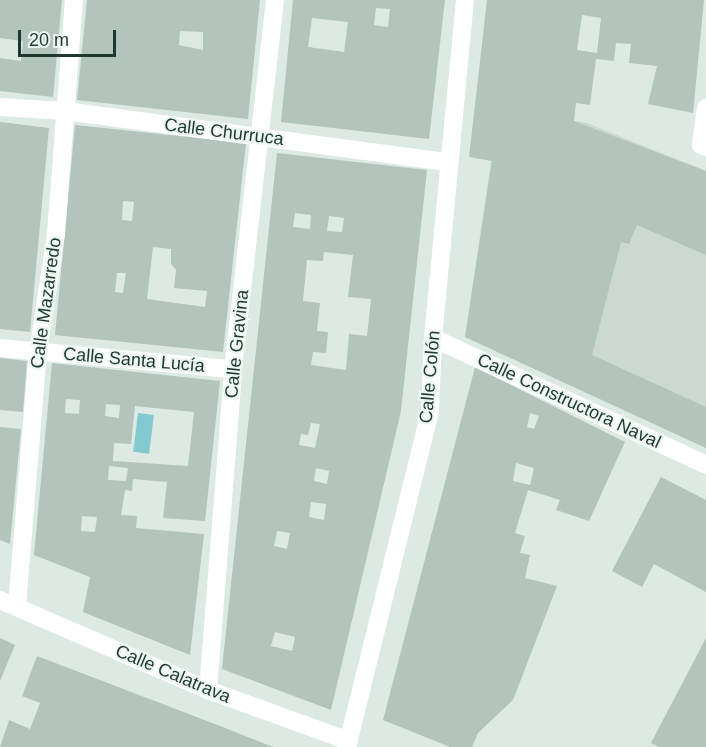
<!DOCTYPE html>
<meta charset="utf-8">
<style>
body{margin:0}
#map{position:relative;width:706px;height:747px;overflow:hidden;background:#dde9e3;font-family:Helvetica,sans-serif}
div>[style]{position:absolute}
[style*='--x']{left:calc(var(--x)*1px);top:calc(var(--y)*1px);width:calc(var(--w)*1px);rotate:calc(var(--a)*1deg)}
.built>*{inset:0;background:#cbd9d2}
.water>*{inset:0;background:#83c9d0;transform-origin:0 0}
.building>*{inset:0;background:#b2c4bc}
.minor>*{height:18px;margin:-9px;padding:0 9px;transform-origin:9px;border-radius:9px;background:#fff}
span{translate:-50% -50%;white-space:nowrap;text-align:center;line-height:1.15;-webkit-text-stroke:4.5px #edf6f1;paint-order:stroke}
.street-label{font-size:18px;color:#1f3830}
.scale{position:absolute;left:18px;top:30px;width:98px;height:27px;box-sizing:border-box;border:3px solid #1f3830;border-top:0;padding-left:8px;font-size:18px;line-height:21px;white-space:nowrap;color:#1f3830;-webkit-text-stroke:4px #edf6f1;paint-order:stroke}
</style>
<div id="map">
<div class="built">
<div style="clip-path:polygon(477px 104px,587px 123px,706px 171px,706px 448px,465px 337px,491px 161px)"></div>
</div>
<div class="water">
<div style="left:138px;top:413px;width:16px;height:39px;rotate:7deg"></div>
</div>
<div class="building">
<div style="clip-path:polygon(0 0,62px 0,53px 97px,0 91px,0 58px,21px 61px,23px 41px,0 38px)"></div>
<div style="clip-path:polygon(evenodd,87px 0,260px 0,248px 119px,77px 100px,87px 0,180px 31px,203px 32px,203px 50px,179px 45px,180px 31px)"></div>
<div style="clip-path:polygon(evenodd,293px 0,445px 0,429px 139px,281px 122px,293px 0,376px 8px,390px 9px,388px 27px,374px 25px,376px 8px,293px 0,312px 18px,348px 22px,344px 52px,308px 47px,312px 18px)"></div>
<div style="clip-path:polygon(evenodd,487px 0,704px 0,693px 113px,648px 104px,657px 66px,629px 63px,631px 44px,616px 43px,614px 61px,596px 59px,590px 105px,576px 103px,574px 121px,706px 171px,706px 255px,637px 225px,629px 244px,621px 242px,592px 355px,706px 407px,706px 448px,465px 337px,492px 161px,469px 157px,487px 0,582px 15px,601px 18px,597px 53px,577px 50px,582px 15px)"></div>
<div style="clip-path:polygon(0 122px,49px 128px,30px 332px,0 329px)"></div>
<div style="clip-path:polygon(evenodd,75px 125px,246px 143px,223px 352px,55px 335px,75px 125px,123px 201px,134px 202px,132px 221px,122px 220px,123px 201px,75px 125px,153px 247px,171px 249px,171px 264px,176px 270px,174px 288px,207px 291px,205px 307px,147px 299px,153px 247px,75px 125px,117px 273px,126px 273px,123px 293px,115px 292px,117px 273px)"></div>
<div style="clip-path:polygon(evenodd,277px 153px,427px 170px,401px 411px,331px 710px,222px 669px,277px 153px,295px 213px,311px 215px,310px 229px,293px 227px,295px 213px,277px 153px,329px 216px,344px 218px,342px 232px,327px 231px,329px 216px,277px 153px,324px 252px,353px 255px,348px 297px,371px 299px,367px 336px,349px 334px,346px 370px,311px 365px,313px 352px,326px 353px,328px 332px,317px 331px,320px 303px,303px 301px,307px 260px,323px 261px,324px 252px,277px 153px,311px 423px,320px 424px,315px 448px,299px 445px,301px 434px,308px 435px,311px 423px,277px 153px,316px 468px,329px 471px,327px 484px,314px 481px,316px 468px,277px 153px,311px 502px,326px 504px,324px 520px,309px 517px,311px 502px,277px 153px,277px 531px,290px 533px,287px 549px,274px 546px,277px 531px,277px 153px,275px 632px,295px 637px,292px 651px,271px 646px,275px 632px)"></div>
<div style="clip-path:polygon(0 358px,27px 361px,23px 412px,0 410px)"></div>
<div style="clip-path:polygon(evenodd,52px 363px,220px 381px,205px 521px,163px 518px,167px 482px,133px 479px,132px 491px,125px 490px,121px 515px,137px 516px,136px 528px,204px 534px,190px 655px,83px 612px,90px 577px,34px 555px,52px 363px,66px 399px,80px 400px,79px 414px,65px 413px,66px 399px,52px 363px,106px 404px,120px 405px,119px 418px,105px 416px,106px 404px,52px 363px,135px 406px,194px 412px,188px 466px,113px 461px,114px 443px,131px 444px,135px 406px,52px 363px,109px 466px,128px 468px,126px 481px,108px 480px,109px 466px,52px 363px,82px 516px,97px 517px,95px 532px,81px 531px,82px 516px)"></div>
<div style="clip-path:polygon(evenodd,475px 367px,625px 442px,589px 521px,556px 510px,560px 500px,528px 490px,515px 533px,525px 536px,520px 553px,530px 555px,525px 578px,557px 586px,513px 700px,478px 733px,472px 747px,450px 747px,383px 720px,475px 367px,530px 413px,539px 416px,534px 429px,527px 427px,530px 413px,475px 367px,516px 463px,534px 468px,530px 485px,513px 481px,516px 463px)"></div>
<div style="clip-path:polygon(0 427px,21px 429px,10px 544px,0 540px)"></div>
<div style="clip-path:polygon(661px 477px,706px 500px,706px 592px,654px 564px,642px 587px,612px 571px)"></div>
<div style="clip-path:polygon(0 638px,15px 645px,0 681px)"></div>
<div style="clip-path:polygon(706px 638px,706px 747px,659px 747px,651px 743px)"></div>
<div style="clip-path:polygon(37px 656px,215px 724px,273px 747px,0 747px,9px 720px,30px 729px,40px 703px,22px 696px)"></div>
</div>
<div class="minor">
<div style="--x:0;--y:107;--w:65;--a:3.5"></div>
<div style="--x:65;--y:111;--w:386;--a:7.6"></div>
<div style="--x:706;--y:108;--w:37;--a:98"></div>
<div style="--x:701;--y:145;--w:5;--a:22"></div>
<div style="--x:433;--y:338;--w:301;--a:24.9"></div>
<div style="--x:0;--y:348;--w:234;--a:5.2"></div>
<div style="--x:0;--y:600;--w:227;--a:23.4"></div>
<div style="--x:208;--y:690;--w:150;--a:19.9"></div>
<div style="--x:17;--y:606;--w:255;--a:-85.3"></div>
<div style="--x:38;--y:352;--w:119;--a:-81.3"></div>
<div style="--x:56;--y:234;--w:235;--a:-85.6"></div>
<div style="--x:208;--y:690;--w:322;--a:-85.5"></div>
<div style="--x:233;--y:369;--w:371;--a:-83.5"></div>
<div style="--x:347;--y:747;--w:346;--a:-76.1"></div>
<div style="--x:430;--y:411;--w:73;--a:-87.6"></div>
<div style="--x:433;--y:338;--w:340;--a:-84.6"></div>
</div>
<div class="street-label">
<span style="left:224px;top:132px;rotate:7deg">Calle Churruca</span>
<span style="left:46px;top:303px;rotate:-82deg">Calle Mazarredo</span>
<span style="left:237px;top:344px;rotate:-84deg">Calle Gravina</span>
<span style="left:134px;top:360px;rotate:5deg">Calle Santa Lucía</span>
<span style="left:430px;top:377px;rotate:-85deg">Calle Colón</span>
<span style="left:569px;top:401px;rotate:25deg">Calle Constructora Naval</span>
<span style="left:173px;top:674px;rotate:23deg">Calle Calatrava</span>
</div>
<div class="scale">20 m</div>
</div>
